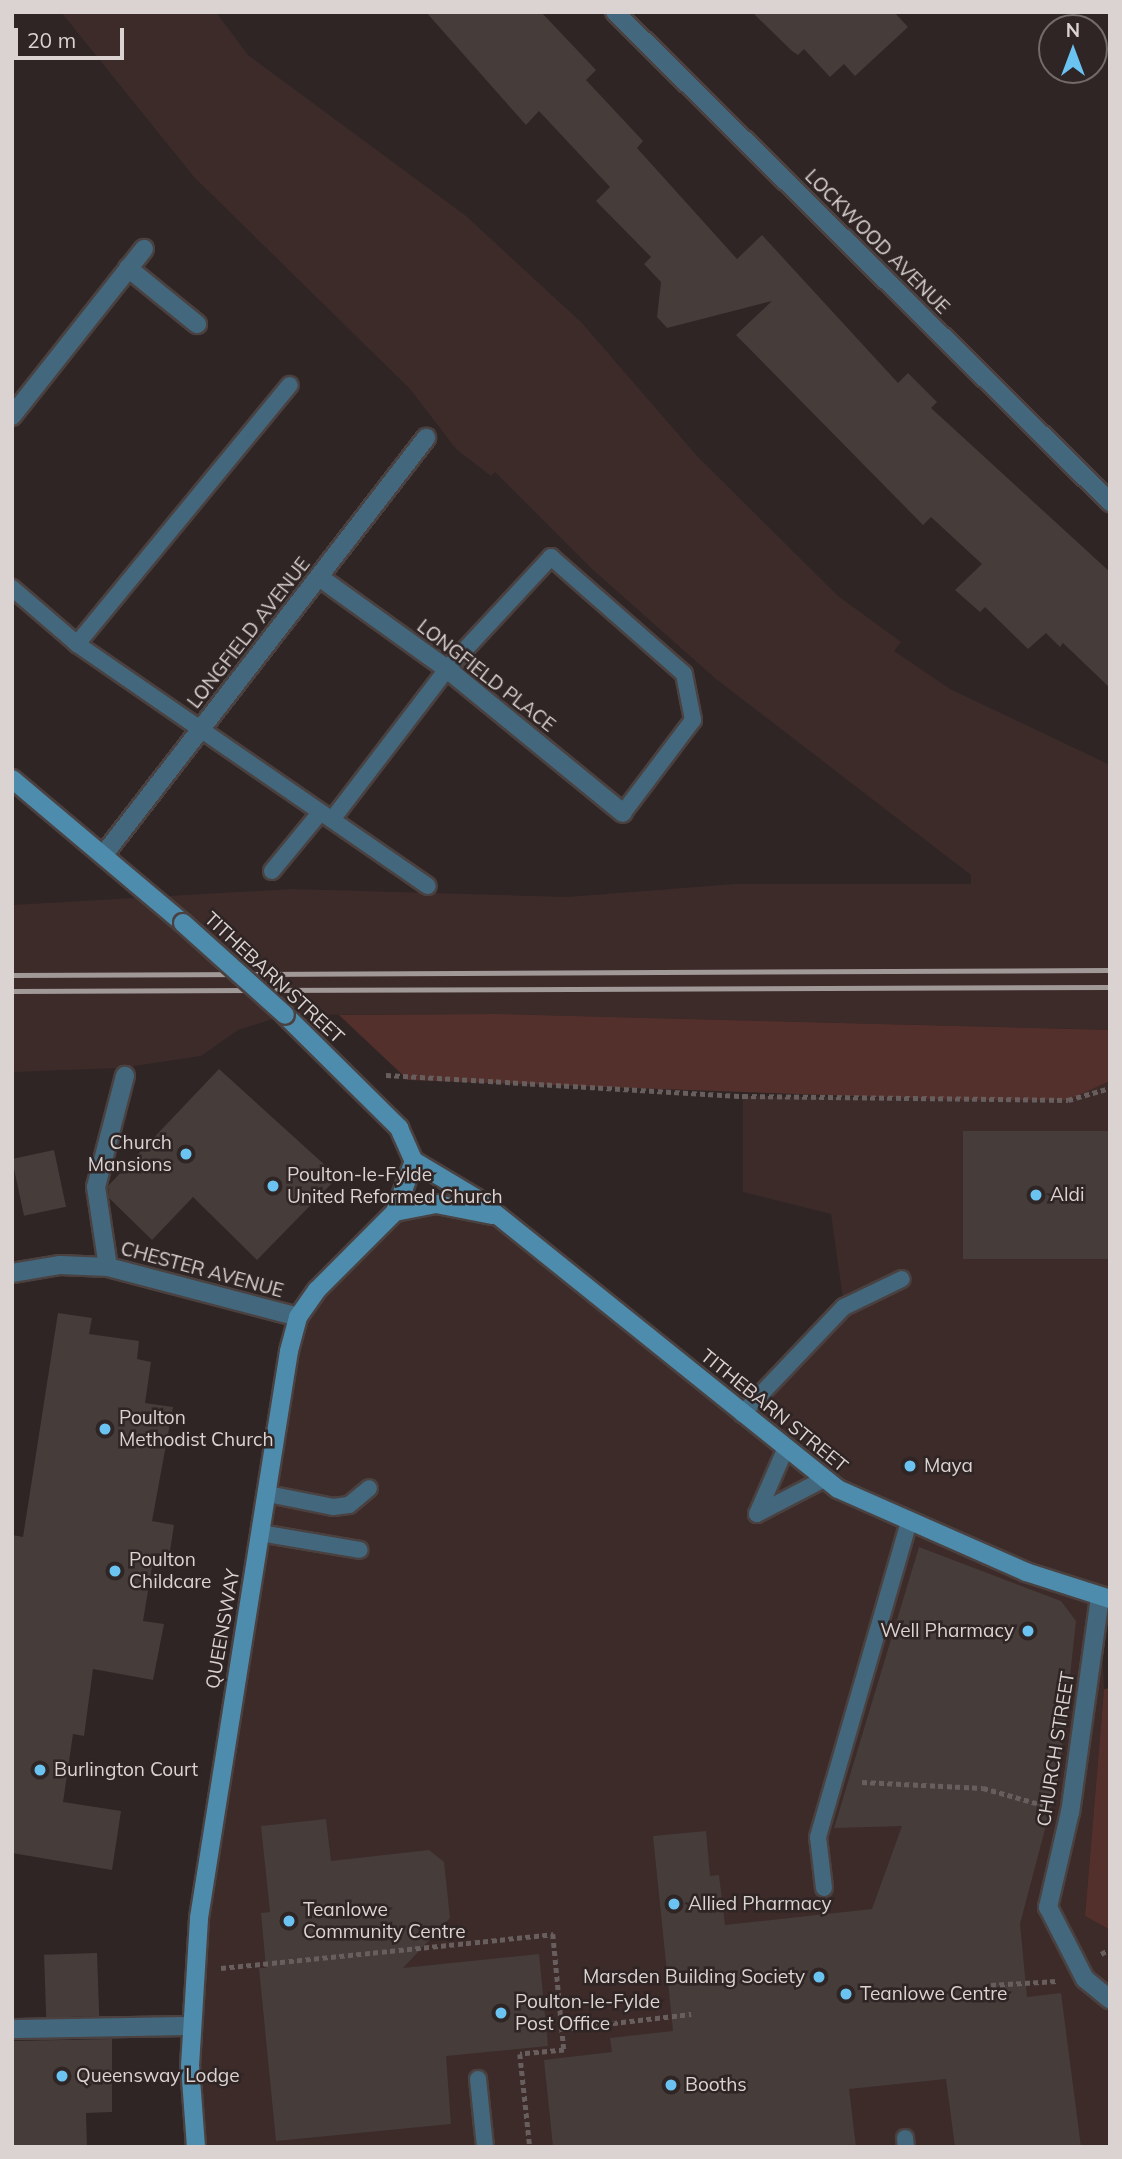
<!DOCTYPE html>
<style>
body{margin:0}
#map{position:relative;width:1122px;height:2159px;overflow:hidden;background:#2f2524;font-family:Mulish,sans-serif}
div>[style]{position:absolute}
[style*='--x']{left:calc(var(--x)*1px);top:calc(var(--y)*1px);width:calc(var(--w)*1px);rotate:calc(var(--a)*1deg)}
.built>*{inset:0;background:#3c2b29}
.green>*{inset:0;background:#53302c}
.building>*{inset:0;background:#463c3a;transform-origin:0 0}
.path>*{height:4.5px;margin-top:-2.25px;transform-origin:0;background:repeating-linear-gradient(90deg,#675e5d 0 5px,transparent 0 8.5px)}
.roads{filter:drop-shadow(2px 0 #4a4140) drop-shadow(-2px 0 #4a4140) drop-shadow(0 2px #4a4140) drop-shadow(0 -2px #4a4140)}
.lane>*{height:16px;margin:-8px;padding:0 8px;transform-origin:8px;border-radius:8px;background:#43687d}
.street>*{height:18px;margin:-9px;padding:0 9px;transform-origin:9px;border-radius:9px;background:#43687d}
.secondary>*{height:18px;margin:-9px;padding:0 9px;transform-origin:9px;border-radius:9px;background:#4e8cad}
.rail>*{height:5px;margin:-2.5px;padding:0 2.5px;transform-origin:2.5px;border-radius:2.5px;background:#a19998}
.bridges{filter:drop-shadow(2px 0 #4a4140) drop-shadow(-2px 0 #4a4140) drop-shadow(0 2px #4a4140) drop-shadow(0 -2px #4a4140)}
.secondary-bridge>*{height:18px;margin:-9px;padding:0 9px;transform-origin:9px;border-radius:9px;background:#4e8cad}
.dots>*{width:19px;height:19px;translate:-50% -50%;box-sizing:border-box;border:4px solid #2f2524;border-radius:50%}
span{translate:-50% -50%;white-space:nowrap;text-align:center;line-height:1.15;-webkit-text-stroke:5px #2f2524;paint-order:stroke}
.street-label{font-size:19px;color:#dad3d2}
.poi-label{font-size:19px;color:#dad3d2}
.right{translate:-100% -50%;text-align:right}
.left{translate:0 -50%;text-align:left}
.frame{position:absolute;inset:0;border:14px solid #dad3d2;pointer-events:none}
.north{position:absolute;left:1038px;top:14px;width:70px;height:70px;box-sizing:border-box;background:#2f2524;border:2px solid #736b6a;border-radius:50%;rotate:0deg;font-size:19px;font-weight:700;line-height:28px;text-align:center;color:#dad3d2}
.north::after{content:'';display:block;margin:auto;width:24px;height:32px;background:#6bc3f2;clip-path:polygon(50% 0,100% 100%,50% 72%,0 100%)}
.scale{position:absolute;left:14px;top:28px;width:110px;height:32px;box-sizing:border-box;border:4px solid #dad3d2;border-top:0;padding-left:9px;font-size:21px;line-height:24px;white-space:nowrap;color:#dad3d2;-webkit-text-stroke:5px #2f2524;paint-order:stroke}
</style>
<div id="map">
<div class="built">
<div style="clip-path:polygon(61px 12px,216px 12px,248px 55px,466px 216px,582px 323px,697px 456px,838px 596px,901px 642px,894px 651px,950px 689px,1110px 765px,1110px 1030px,496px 1014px,285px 1015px,238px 1030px,201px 1056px,121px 1068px,12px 1072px,12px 905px,293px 889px,567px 897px,735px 884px,971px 884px,971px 875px,716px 679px,591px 568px,495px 472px,491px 476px,456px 449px,410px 389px,194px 177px)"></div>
<div style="clip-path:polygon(1110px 1081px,1110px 1599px,1100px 1597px,1104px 1689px,1085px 1916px,1110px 1930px,1110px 2147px,196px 2147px,191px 2026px,298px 1317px,381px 1223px,420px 1206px,495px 1215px,742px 1414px,844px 1306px,831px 1214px,743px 1192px,743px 1096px,1067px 1100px)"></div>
</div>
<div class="green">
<div style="clip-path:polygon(496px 1014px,1110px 1030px,1110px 1081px,1068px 1100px,963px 1100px,408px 1080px,339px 1015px)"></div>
<div style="clip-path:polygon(1110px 1688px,1110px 1930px,1085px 1916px,1104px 1689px)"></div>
</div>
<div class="building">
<div style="clip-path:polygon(426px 12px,541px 12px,596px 70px,586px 80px,643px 141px,637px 148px,737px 259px,762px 235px,898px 383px,908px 373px,937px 402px,931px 408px,1110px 572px,1110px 688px,1063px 643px,1060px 647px,1046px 633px,1028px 649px,985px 607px,980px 612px,955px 590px,982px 564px,931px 517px,923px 525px,736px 335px,772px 301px,667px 328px,657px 317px,661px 282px,644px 264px,651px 257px,596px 201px,610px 187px,539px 111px,526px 125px)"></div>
<div style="clip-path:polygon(752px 12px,894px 12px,908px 27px,855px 76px,844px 64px,830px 77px,804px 49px,798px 55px,792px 51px)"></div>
<div style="clip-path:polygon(219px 1069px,338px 1177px,257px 1260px,193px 1197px,152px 1240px,109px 1198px,108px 1186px)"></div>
<div style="left:963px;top:1131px;width:147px;height:128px"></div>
<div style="left:54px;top:1150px;width:58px;height:43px;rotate:78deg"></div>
<div style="clip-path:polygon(58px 1313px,92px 1318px,89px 1334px,139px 1341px,137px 1359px,151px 1362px,145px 1403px,173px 1407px,152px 1521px,174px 1525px,168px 1564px,153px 1561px,143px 1621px,164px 1624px,153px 1680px,93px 1669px,84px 1736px,73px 1734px,63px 1802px,121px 1811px,112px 1870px,12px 1853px,12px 1535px,23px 1537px)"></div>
<div style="clip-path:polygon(919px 1547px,1061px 1601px,1076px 1621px,1059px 1776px,1020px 1924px,1027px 1997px,1061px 1993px,1081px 2147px,955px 2147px,946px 2079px,849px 2089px,856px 2147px,553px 2147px,544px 2060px,612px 2052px,610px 2038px,673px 2031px,653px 1836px,706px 1831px,710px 1876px,719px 1875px,725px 1925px,872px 1909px,902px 1826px,834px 1828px)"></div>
<div style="clip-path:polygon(326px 1819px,331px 1861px,429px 1850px,444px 1862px,450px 1918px,403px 1968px,539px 1954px,548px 2046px,446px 2056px,451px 2124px,276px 2141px,259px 1968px,266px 1968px,261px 1913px,270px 1912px,261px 1826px)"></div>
<div style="left:97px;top:1953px;width:63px;height:53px;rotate:88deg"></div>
<div style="clip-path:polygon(112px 2039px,112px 2112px,86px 2113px,87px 2147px,12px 2147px,12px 2041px)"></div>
</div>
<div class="path">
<div style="--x:386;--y:1075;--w:358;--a:3.4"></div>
<div style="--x:743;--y:1096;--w:325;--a:0.7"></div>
<div style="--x:1068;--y:1100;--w:44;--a:-15.9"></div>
<div style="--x:862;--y:1782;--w:121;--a:2.8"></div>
<div style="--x:983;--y:1788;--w:62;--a:15.8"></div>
<div style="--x:1101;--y:1954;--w:10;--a:-29"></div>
<div style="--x:221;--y:1968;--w:334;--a:-5.8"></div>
<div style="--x:553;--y:1934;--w:117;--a:84.6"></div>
<div style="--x:564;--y:2050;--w:44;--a:174.8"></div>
<div style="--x:520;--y:2054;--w:94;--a:83.9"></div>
<div style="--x:991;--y:1985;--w:66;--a:-3.5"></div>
<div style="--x:562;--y:2029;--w:130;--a:-6.6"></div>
</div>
<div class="roads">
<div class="lane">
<div style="--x:12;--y:588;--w:86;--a:40.7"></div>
<div style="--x:77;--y:644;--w:426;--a:34.6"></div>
<div style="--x:77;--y:644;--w:335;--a:-50.6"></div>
<div style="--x:334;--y:817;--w:186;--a:-52.6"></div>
<div style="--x:447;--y:669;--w:153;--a:-47.1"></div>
<div style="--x:551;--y:557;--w:177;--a:41.3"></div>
<div style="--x:684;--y:674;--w:47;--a:78.9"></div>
<div style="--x:693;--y:720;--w:116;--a:127"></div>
<div style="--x:272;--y:871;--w:74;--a:-50.5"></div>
<div style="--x:742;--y:1414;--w:148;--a:-46.4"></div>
<div style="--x:844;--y:1307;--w:64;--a:-25.8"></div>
<div style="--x:268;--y:1494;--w:66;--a:11.3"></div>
<div style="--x:333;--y:1507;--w:16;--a:-7"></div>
<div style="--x:349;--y:1505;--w:26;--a:-40"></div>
<div style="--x:757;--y:1514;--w:76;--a:-27.6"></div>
<div style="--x:757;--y:1514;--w:70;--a:-66.4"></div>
<div style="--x:260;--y:1533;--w:101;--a:9.6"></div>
<div style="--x:824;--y:1888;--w:51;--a:-96.7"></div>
<div style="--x:818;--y:1837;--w:329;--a:-73.9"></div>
<div style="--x:478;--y:2079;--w:68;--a:84.1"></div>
<div style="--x:905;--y:2138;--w:9;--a:84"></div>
</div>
<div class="street">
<div style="--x:615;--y:12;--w:697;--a:44.71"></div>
<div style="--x:128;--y:268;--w:89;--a:39.1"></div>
<div style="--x:12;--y:416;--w:213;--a:-51.7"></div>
<div style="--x:319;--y:577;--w:158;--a:35.7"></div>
<div style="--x:447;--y:669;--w:227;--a:39.3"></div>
<div style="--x:105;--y:853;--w:525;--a:-52.28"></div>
<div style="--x:108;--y:1267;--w:81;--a:-98.5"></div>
<div style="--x:96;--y:1187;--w:115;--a:-75.4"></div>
<div style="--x:12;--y:1273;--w:49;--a:-9.5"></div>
<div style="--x:60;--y:1265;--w:48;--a:2.4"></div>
<div style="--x:108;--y:1267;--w:196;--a:14.7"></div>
<div style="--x:1100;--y:1597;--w:217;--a:97.9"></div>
<div style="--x:1070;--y:1812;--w:98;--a:103"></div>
<div style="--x:1048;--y:1907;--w:81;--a:62.8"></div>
<div style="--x:1085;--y:1979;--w:32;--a:39"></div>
<div style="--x:12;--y:2029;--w:179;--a:-1"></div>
</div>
<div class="secondary">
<div style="--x:12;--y:779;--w:224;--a:40.1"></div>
<div style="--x:285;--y:1015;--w:161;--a:44.7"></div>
<div style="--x:399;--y:1128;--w:36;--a:66"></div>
<div style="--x:414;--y:1161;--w:72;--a:30.8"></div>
<div style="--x:476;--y:1198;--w:464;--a:38.8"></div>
<div style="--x:838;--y:1489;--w:206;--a:23.8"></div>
<div style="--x:1026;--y:1572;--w:88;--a:17.8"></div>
<div style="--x:395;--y:1212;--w:42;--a:-11"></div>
<div style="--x:436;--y:1204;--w:57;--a:11.1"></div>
<div style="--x:196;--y:2147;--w:81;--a:-94.2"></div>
<div style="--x:190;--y:2066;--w:148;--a:-86.5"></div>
<div style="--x:199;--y:1918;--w:574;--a:-80.98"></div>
<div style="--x:289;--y:1351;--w:35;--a:-75"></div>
<div style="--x:298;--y:1317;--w:33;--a:-55"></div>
<div style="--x:317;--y:1290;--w:110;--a:-45"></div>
<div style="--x:395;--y:1212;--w:54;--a:-69.6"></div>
</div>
</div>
<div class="rail">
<div style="--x:12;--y:975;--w:1098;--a:-0.26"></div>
<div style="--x:12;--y:991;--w:1098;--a:-0.21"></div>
</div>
<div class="bridges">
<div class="secondary-bridge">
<div style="--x:183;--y:923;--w:137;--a:42"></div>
</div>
</div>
<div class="dots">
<div style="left:186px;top:1154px;background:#6bc3f2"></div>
<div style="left:273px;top:1186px;background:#6bc3f2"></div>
<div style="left:1036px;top:1195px;background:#6bc3f2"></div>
<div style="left:105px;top:1429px;background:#6bc3f2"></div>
<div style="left:910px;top:1466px;background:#6bc3f2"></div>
<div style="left:115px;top:1571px;background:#6bc3f2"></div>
<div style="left:1028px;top:1631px;background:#6bc3f2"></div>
<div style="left:40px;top:1770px;background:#6bc3f2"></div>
<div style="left:674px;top:1904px;background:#6bc3f2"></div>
<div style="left:289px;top:1921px;background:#6bc3f2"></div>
<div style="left:819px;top:1977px;background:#6bc3f2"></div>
<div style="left:846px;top:1994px;background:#6bc3f2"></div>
<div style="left:501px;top:2013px;background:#6bc3f2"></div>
<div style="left:62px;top:2076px;background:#6bc3f2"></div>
<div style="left:671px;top:2085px;background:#6bc3f2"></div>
</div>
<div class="street-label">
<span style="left:877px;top:242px;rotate:45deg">LOCKWOOD AVENUE</span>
<span style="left:249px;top:633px;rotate:-52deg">LONGFIELD AVENUE</span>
<span style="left:486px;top:676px;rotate:38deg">LONGFIELD PLACE</span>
<span style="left:274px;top:978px;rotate:43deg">TITHEBARN STREET</span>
<span style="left:202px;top:1270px;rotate:15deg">CHESTER AVENUE</span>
<span style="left:774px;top:1411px;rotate:39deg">TITHEBARN STREET</span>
<span style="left:223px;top:1629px;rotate:-80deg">QUEENSWAY</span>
<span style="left:1056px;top:1749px;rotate:-81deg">CHURCH STREET</span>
</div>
<div class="poi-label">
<span class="right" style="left:172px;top:1154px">Church<br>Mansions</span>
<span class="left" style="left:287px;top:1186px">Poulton-le-Fylde<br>United Reformed Church</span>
<span class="left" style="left:1050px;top:1195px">Aldi</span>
<span class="left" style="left:119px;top:1429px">Poulton<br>Methodist Church</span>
<span class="left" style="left:924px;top:1466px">Maya</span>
<span class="left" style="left:129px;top:1571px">Poulton<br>Childcare</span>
<span class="right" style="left:1014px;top:1631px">Well Pharmacy</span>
<span class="left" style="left:54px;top:1770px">Burlington Court</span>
<span class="left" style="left:688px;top:1904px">Allied Pharmacy</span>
<span class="left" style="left:303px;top:1921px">Teanlowe<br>Community Centre</span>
<span class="right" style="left:805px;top:1977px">Marsden Building Society</span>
<span class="left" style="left:860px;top:1994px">Teanlowe Centre</span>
<span class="left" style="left:515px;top:2013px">Poulton-le-Fylde<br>Post Office</span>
<span class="left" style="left:76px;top:2076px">Queensway Lodge</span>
<span class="left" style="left:685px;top:2085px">Booths</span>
</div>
<div class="frame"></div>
<div class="north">N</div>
<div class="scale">20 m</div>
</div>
